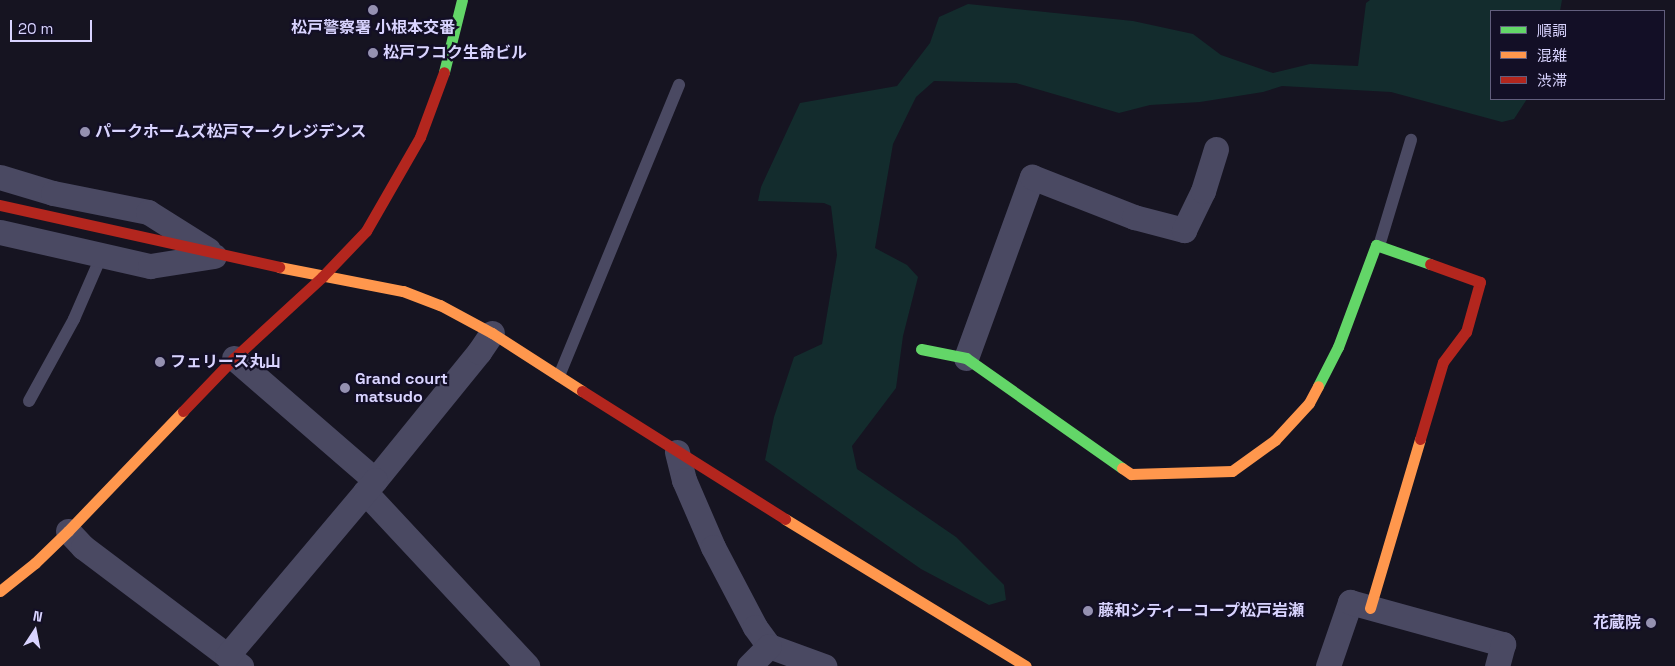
<!DOCTYPE html>
<meta charset="utf-8">
<style>
body{margin:0}
#map{position:relative;width:1675px;height:666px;overflow:hidden;background:#161421;font-family:"Space Grotesk","Noto Sans JP",sans-serif}
div>[style]{position:absolute}
[style*='--x']{left:calc(var(--x)*1px);top:calc(var(--y)*1px);width:calc(var(--w)*1px);rotate:calc(var(--a)*1deg)}
.green>*{inset:0;background:#132c2d}
.lane>*{height:12px;margin:-6px;padding:0 6px;transform-origin:6px;border-radius:6px;background:#4a4962}
.street>*{height:25px;margin:-12.5px;padding:0 12.5px;transform-origin:12.5px;border-radius:12.5px;background:#4a4962}
.fast>*{height:11px;margin:-5.5px;padding:0 5.5px;transform-origin:5.5px;border-radius:5.5px;background:#63d668}
.slow>*{height:11px;margin:-5.5px;padding:0 5.5px;transform-origin:5.5px;border-radius:5.5px;background:#ff974d}
.jam>*{height:11px;margin:-5.5px;padding:0 5.5px;transform-origin:5.5px;border-radius:5.5px;background:#b3261e}
.dots>*{width:14px;height:14px;translate:-50% -50%;box-sizing:border-box;border:2px solid #130f26;border-radius:50%}
span{translate:-50% -50%;white-space:nowrap;text-align:center;line-height:1.15;-webkit-text-stroke:4.5px #130f26;paint-order:stroke}
.poi-label{font-size:16px;color:#d9d4ff;font-weight:700}
.left{translate:0 -50%;text-align:left}
.right{translate:-100% -50%;text-align:right}
.legend{position:absolute;left:1490px;top:10px;width:175px;height:90px;box-sizing:border-box;background:#130f26;border:1px solid #625e7d;margin:0;padding:6px 9px;list-style:none;font-size:15px;color:#d9d4ff}
.legend li{display:flex;align-items:center;gap:10px;height:25px}
.legend b{width:25px;border:1px solid #625e7d}
.north{position:absolute;left:10px;top:606px;width:50px;height:50px;-webkit-text-stroke:4px #130f26;paint-order:stroke;rotate:11deg;font-size:14px;font-weight:700;line-height:20px;text-align:center;color:#d9d4ff}
.north::after{content:'';display:block;margin:auto;width:18px;height:22px;background:#d9d4ff;clip-path:polygon(50% 0,100% 100%,50% 72%,0 100%)}
.scale{position:absolute;left:10px;top:20px;width:82px;height:22px;box-sizing:border-box;border:2px solid #d9d4ff;border-top:0;padding-left:6px;font-size:15px;line-height:18px;white-space:nowrap;color:#d9d4ff;-webkit-text-stroke:4px #130f26;paint-order:stroke}
</style>
<div id="map">
<div class="green">
<div style="clip-path:polygon(1370px 0,1562px 0,1560px 11px,1491px 11px,1491px 99px,1527px 99px,1514px 119px,1502px 122px,1391px 92px,1282px 86px,1263px 92px,1200px 102px,1150px 105px,1119px 113px,1016px 83px,934px 81px,916px 97px,893px 144px,875px 248px,907px 265px,918px 277px,903px 336px,896px 388px,852px 446px,857px 469px,956px 537px,1004px 585px,1006px 600px,989px 605px,921px 569px,765px 460px,774px 417px,794px 357px,822px 344px,837px 255px,831px 206px,824px 203px,758px 201px,761px 187px,800px 103px,897px 86px,930px 43px,939px 17px,968px 4px,1133px 21px,1193px 34px,1221px 55px,1273px 73px,1310px 64px,1358px 66px,1366px 3px)"></div>
</div>
<div class="lane">
<div style="--x:1379;--y:246;--w:111;--a:-73.2"></div>
<div style="--x:559;--y:376;--w:315;--a:-67.6"></div>
<div style="--x:29;--y:401;--w:94;--a:-61.2"></div>
<div style="--x:74;--y:319;--w:68;--a:-66.5"></div>
</div>
<div class="street">
<div style="--x:0;--y:177;--w:55;--a:16.8"></div>
<div style="--x:53;--y:193;--w:97;--a:11.3"></div>
<div style="--x:148;--y:212;--w:71;--a:32.3"></div>
<div style="--x:0;--y:232;--w:154;--a:12.8"></div>
<div style="--x:150;--y:266;--w:65;--a:-8.9"></div>
<div style="--x:234;--y:358;--w:186;--a:40.9"></div>
<div style="--x:375;--y:480;--w:165;--a:-50.9"></div>
<div style="--x:479;--y:352;--w:23;--a:-56"></div>
<div style="--x:966;--y:358;--w:193;--a:-70"></div>
<div style="--x:1032;--y:177;--w:110;--a:21.4"></div>
<div style="--x:1134;--y:217;--w:52;--a:14.6"></div>
<div style="--x:1184;--y:230;--w:43;--a:-64"></div>
<div style="--x:1203;--y:191;--w:44;--a:-72.8"></div>
<div style="--x:677;--y:452;--w:29;--a:76"></div>
<div style="--x:684;--y:480;--w:73;--a:66.6"></div>
<div style="--x:713;--y:547;--w:90;--a:62.3"></div>
<div style="--x:755;--y:627;--w:24;--a:54"></div>
<div style="--x:769;--y:646;--w:59;--a:20"></div>
<div style="--x:365;--y:492;--w:238;--a:47"></div>
<div style="--x:68;--y:531;--w:22;--a:47"></div>
<div style="--x:83;--y:547;--w:198;--a:37"></div>
<div style="--x:227;--y:656;--w:230;--a:-49.9"></div>
<div style="--x:749;--y:666;--w:28;--a:-45"></div>
<div style="--x:1328;--y:666;--w:68;--a:-71"></div>
<div style="--x:1350;--y:602;--w:159;--a:15.4"></div>
<div style="--x:1503;--y:644;--w:23;--a:105"></div>
</div>
<div class="fast">
<div style="--x:444;--y:72;--w:74;--a:-76"></div>
<div style="--x:921;--y:349;--w:46;--a:11.3"></div>
<div style="--x:966;--y:358;--w:191;--a:35.2"></div>
<div style="--x:1318;--y:386;--w:44;--a:-62.9"></div>
<div style="--x:1338;--y:347;--w:109;--a:-69.6"></div>
<div style="--x:1376;--y:245;--w:57;--a:19.4"></div>
</div>
<div class="slow">
<div style="--x:279;--y:267;--w:126;--a:11"></div>
<div style="--x:403;--y:291;--w:40;--a:21"></div>
<div style="--x:440;--y:305;--w:59;--a:28.3"></div>
<div style="--x:492;--y:333;--w:107;--a:32.8"></div>
<div style="--x:1122;--y:468;--w:11;--a:34"></div>
<div style="--x:1131;--y:474;--w:101;--a:-1.7"></div>
<div style="--x:1232;--y:471;--w:53;--a:-35.8"></div>
<div style="--x:1275;--y:440;--w:50;--a:-47.4"></div>
<div style="--x:1309;--y:403;--w:19;--a:-62"></div>
<div style="--x:785;--y:519;--w:282;--a:31.4"></div>
<div style="--x:0;--y:591;--w:45;--a:-38.7"></div>
<div style="--x:35;--y:563;--w:46;--a:-44.1"></div>
<div style="--x:68;--y:531;--w:166;--a:-46.2"></div>
<div style="--x:1370;--y:608;--w:176;--a:-73.5"></div>
</div>
<div class="jam">
<div style="--x:0;--y:205;--w:286;--a:12.5"></div>
<div style="--x:582;--y:391;--w:240;--a:32.2"></div>
<div style="--x:183;--y:411;--w:74;--a:-46.1"></div>
<div style="--x:234;--y:358;--w:120;--a:-42.6"></div>
<div style="--x:322;--y:277;--w:64;--a:-46.3"></div>
<div style="--x:366;--y:231;--w:108;--a:-60.1"></div>
<div style="--x:420;--y:137;--w:69;--a:-69.7"></div>
<div style="--x:1420;--y:439;--w:80;--a:-73.4"></div>
<div style="--x:1443;--y:362;--w:38;--a:-53"></div>
<div style="--x:1466;--y:332;--w:52;--a:-74.4"></div>
<div style="--x:1480;--y:282;--w:53;--a:-160.2"></div>
</div>
<div class="dots">
<div style="left:373px;top:10px;background:#9591b1"></div>
<div style="left:373px;top:53px;background:#9591b1"></div>
<div style="left:85px;top:132px;background:#9591b1"></div>
<div style="left:160px;top:362px;background:#9591b1"></div>
<div style="left:345px;top:388px;background:#9591b1"></div>
<div style="left:1088px;top:611px;background:#9591b1"></div>
<div style="left:1651px;top:623px;background:#9591b1"></div>
</div>
<div class="poi-label">
<span style="left:373px;top:28px">松戸警察署 小根本交番</span>
<span class="left" style="left:383px;top:53px">松戸フコク生命ビル</span>
<span class="left" style="left:95px;top:132px">パークホームズ松戸マークレジデンス</span>
<span class="left" style="left:170px;top:362px">フェリース丸山</span>
<span class="left" style="left:355px;top:388px">Grand court<br>matsudo</span>
<span class="left" style="left:1098px;top:611px">藤和シティーコープ松戸岩瀬</span>
<span class="right" style="left:1641px;top:623px">花蔵院</span>
</div>
<ul class="legend">
<li><b style="height:6px;background:#63d668"></b>順調</li>
<li><b style="height:6px;background:#ff974d"></b>混雑</li>
<li><b style="height:6px;background:#b3261e"></b>渋滞</li>
</ul>
<div class="north">N</div>
<div class="scale">20 m</div>
</div>
